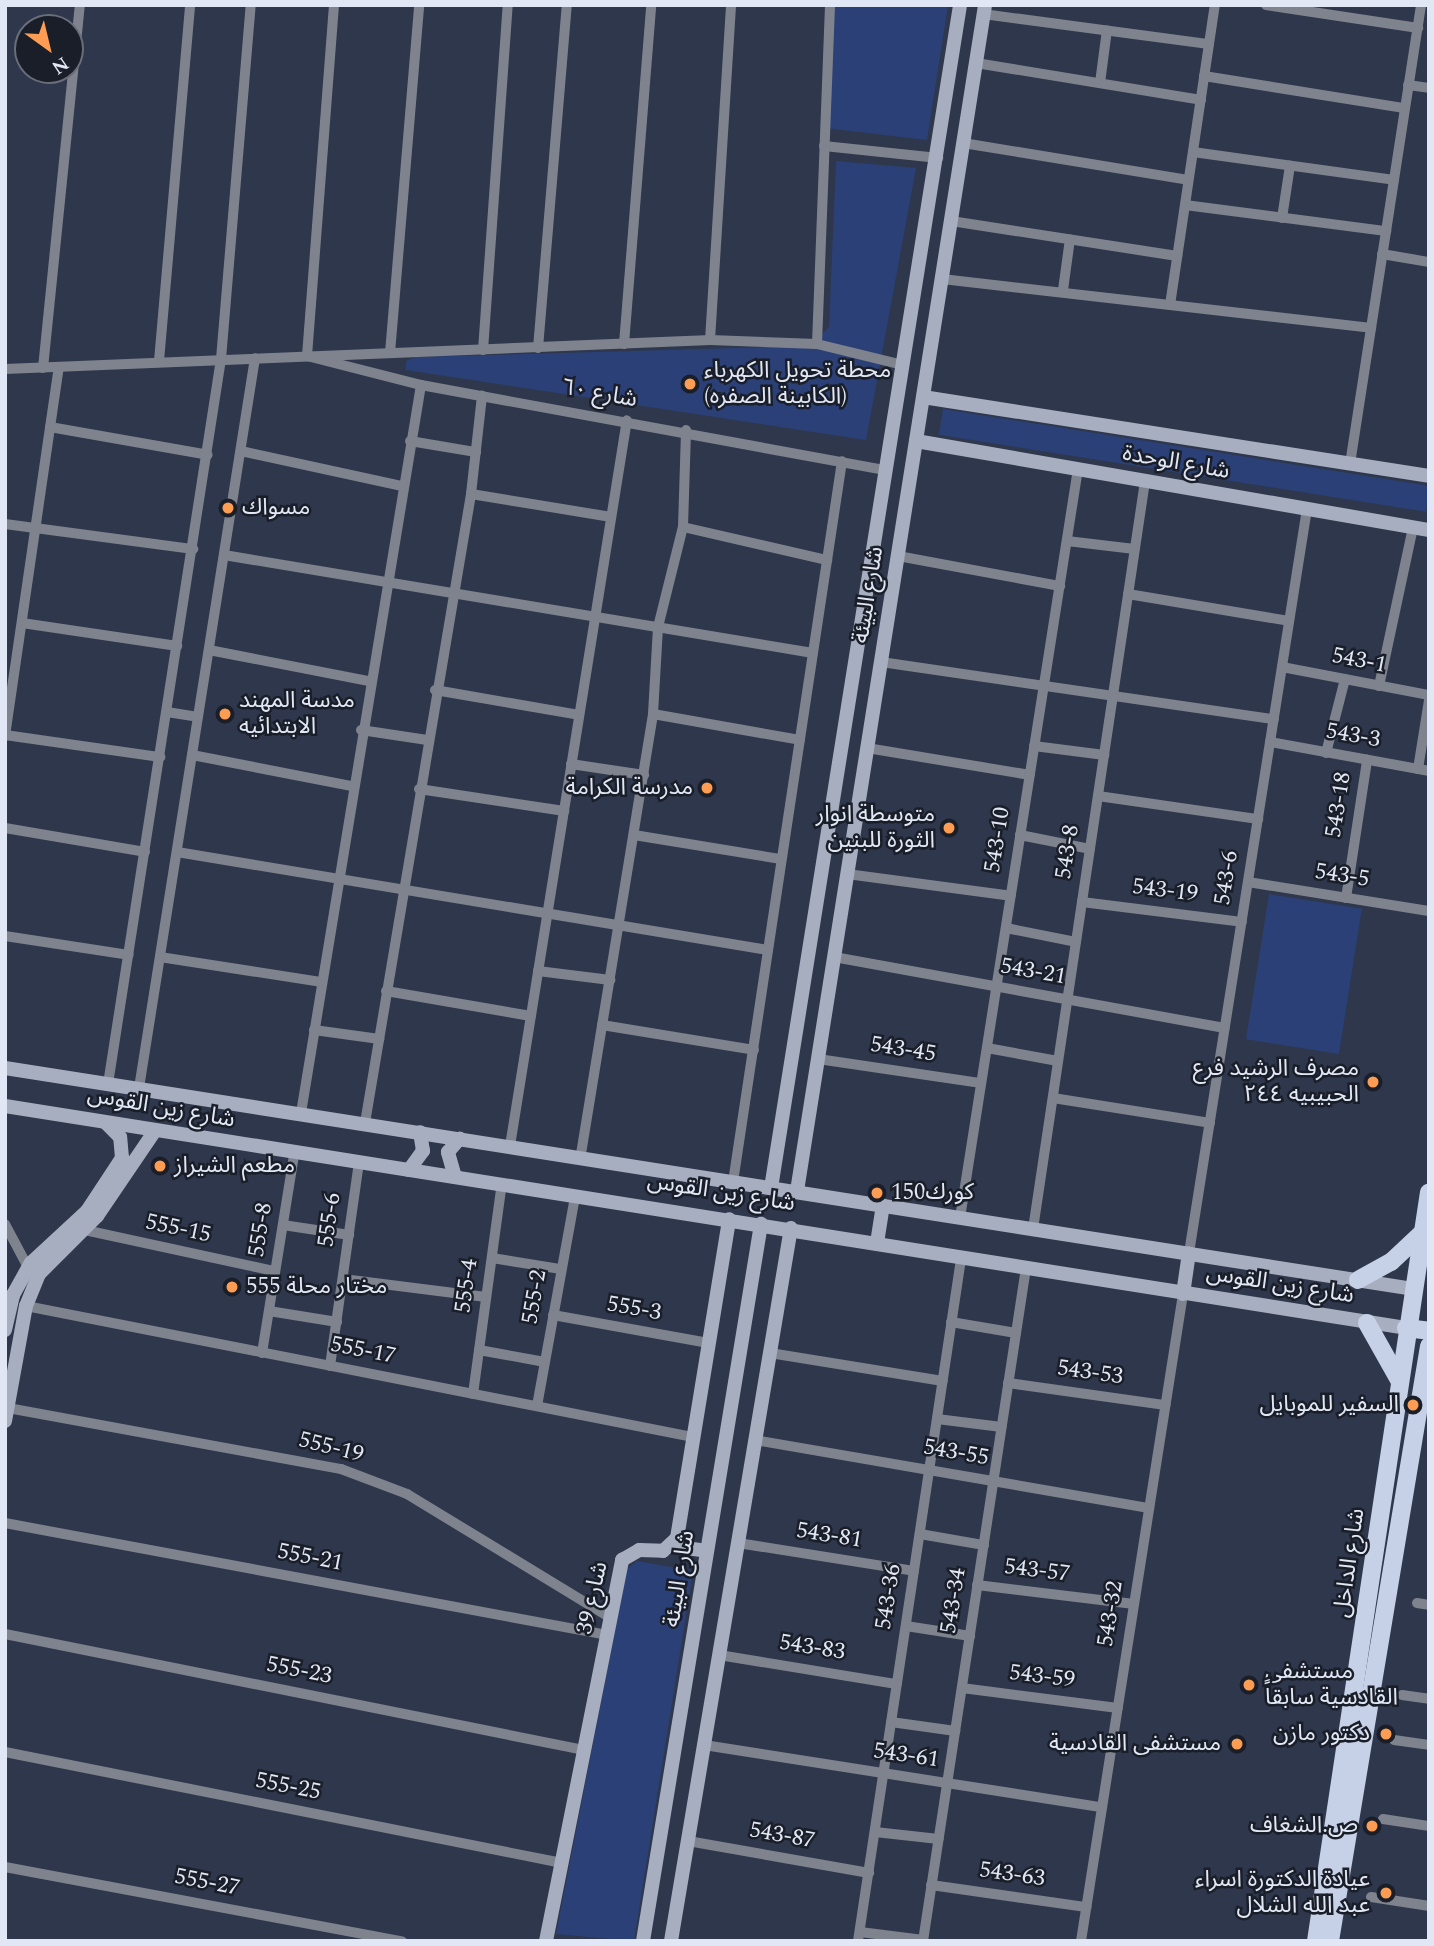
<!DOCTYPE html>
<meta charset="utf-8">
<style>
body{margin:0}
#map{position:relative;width:1434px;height:1946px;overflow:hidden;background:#2e374b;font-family:Spectral,"Noto Sans Arabic",serif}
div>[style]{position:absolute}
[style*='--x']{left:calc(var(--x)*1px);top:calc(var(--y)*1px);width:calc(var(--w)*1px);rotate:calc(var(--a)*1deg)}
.green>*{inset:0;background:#2b4077;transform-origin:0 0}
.street>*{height:10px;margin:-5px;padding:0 5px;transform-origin:5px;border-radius:5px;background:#7f838e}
.secondary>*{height:14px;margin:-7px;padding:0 7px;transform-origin:7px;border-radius:7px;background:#a7aebf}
.primary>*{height:18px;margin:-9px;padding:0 9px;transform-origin:9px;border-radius:9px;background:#c6d0e6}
.dots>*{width:19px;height:19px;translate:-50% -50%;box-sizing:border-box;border:4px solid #1a1e28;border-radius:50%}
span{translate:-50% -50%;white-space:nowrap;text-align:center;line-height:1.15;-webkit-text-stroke:5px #1a1e28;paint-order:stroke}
.poi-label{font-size:23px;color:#e1e7f4}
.left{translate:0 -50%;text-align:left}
.right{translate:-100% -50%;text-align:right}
.street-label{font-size:23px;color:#e1e7f4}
.frame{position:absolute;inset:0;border:7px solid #e1e7f4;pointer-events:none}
.north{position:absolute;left:14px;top:14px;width:70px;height:70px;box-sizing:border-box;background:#1a1e28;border:2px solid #6a6e7a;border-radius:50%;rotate:146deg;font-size:19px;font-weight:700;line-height:28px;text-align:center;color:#e1e7f4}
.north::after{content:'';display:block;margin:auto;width:24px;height:32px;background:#fc9d53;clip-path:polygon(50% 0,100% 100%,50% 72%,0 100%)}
</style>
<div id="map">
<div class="green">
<div style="clip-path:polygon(831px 5px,948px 5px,927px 140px,825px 128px)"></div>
<div style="clip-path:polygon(836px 161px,916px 168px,866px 440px,406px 370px,406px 361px,416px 357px,810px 346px,829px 327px)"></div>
<div style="left:943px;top:409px;width:493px;height:26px;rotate:9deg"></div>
<div style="left:1269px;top:894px;width:94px;height:147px;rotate:9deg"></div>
<div style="clip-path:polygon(637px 1561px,693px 1571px,634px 1941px,556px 1934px,627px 1569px)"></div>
</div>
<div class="street">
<div style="--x:334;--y:5;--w:352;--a:94.4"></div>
<div style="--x:307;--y:356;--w:118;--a:14.3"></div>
<div style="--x:421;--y:385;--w:472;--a:10.4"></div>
<div style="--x:1266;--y:5;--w:154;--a:8.6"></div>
<div style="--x:983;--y:14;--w:228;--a:7.6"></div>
<div style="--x:976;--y:63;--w:228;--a:9.3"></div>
<div style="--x:1204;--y:76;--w:203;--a:9.1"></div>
<div style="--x:1100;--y:83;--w:53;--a:-82.5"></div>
<div style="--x:1408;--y:85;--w:21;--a:8"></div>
<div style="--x:963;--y:143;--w:228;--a:9.3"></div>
<div style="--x:824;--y:146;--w:115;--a:6"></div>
<div style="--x:1193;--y:152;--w:203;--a:7.9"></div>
<div style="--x:1185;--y:205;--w:203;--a:7.4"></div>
<div style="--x:1282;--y:218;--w:53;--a:-81.3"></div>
<div style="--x:951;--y:221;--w:229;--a:8.8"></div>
<div style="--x:1382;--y:254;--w:48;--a:9.7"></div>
<div style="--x:942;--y:279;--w:432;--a:6.5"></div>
<div style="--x:1063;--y:290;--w:51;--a:-82.2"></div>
<div style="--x:1170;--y:305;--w:303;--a:-81.5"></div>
<div style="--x:710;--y:340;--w:336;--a:-86.4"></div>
<div style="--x:624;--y:344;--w:340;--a:-85.4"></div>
<div style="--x:817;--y:344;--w:89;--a:13.7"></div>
<div style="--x:538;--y:348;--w:344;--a:-85.2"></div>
<div style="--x:483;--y:350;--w:346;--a:-85.9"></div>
<div style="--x:390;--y:353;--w:349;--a:-85.2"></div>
<div style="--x:159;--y:361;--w:357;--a:-85"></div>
<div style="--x:43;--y:368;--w:365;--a:-84.2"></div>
<div style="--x:5;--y:369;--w:706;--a:-2.36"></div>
<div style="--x:710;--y:340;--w:107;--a:2.1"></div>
<div style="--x:817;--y:344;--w:339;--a:-87.8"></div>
<div style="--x:50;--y:427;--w:160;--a:10"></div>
<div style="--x:410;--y:441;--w:67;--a:9.5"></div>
<div style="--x:241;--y:451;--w:164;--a:12.3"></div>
<div style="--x:1350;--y:464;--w:464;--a:-81.2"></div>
<div style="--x:471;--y:494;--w:142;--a:9.3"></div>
<div style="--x:5;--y:524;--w:190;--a:7.6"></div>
<div style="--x:683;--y:527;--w:148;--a:12.9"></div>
<div style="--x:1067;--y:541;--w:68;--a:6.7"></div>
<div style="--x:224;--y:555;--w:597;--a:9.45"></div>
<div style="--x:898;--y:556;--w:165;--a:10.5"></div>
<div style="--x:1128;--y:594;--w:163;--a:9.5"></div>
<div style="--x:22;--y:623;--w:157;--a:8.4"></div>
<div style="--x:209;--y:650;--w:163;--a:11"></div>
<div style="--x:881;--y:662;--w:397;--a:8.3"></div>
<div style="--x:1282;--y:667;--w:150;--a:10.8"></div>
<div style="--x:1379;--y:686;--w:162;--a:-77.9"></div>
<div style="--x:435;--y:690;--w:146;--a:9.8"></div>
<div style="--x:167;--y:712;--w:31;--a:9"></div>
<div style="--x:653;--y:714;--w:149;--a:10"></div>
<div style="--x:361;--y:730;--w:67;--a:8.6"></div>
<div style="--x:5;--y:735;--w:157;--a:8.1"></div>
<div style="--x:5;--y:736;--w:373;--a:-81.7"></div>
<div style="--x:1270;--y:742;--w:162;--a:10.3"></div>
<div style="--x:1034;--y:746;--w:71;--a:7.3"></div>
<div style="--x:867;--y:748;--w:165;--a:9.4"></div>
<div style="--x:1326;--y:753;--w:76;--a:-75.6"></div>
<div style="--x:192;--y:755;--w:163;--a:11"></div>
<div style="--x:571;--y:764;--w:74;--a:8.6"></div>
<div style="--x:1418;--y:769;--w:70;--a:-80.9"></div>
<div style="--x:419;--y:789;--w:147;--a:8.6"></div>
<div style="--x:1098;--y:796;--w:162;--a:8.2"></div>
<div style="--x:5;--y:828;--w:142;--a:9.7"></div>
<div style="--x:634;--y:835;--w:149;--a:9.3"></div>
<div style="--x:1020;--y:835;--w:71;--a:11.3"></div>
<div style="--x:177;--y:852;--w:599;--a:9.42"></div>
<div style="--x:847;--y:874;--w:165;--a:7.6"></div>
<div style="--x:1248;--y:882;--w:183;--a:9.1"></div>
<div style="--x:1346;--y:898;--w:140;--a:-81.3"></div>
<div style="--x:1082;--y:902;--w:161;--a:7.1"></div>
<div style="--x:1006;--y:928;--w:71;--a:11.3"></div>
<div style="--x:5;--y:936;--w:125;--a:8.7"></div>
<div style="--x:160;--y:957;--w:164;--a:8.8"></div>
<div style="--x:834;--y:957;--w:397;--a:10.3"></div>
<div style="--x:538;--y:971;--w:73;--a:7.1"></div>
<div style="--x:386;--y:991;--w:147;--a:9.8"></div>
<div style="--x:602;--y:1025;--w:154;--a:9.3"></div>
<div style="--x:314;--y:1030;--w:66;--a:7.9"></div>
<div style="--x:987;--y:1048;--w:72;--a:10.4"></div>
<div style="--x:818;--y:1059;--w:165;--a:8.4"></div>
<div style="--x:108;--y:1084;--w:734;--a:-81.14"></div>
<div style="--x:221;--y:359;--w:355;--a:-85.2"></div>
<div style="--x:139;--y:1088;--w:739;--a:-80.97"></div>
<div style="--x:1053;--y:1098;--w:159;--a:9"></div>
<div style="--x:301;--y:1113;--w:738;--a:-80.64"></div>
<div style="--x:365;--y:1123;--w:638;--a:-80.43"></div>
<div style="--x:471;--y:494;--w:99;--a:-83.6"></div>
<div style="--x:510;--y:1146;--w:735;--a:-80.85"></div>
<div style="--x:580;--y:1160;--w:452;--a:-80.7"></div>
<div style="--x:653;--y:714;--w:87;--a:-86.7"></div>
<div style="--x:658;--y:627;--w:103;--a:-76"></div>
<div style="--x:683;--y:527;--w:97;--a:-88.2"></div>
<div style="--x:733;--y:1182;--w:729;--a:-81.4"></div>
<div style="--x:960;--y:1218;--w:758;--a:-81.05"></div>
<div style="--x:5;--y:1224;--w:53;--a:62"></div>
<div style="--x:283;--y:1225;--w:67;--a:8.6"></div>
<div style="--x:80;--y:1229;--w:199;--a:12.2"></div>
<div style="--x:1033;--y:1229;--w:756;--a:-81.48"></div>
<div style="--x:1189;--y:1253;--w:753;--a:-80.99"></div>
<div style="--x:492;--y:1258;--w:70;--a:9.1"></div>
<div style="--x:343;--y:1279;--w:144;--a:7.2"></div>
<div style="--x:26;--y:1306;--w:680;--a:11.11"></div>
<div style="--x:269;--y:1311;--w:69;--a:9.2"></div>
<div style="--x:553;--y:1315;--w:158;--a:10.2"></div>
<div style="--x:951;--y:1322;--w:66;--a:9.6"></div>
<div style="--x:479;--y:1350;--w:67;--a:10.3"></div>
<div style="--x:262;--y:1353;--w:200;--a:-80.8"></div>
<div style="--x:770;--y:1353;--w:175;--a:9.2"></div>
<div style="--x:330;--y:1366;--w:206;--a:-81.9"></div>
<div style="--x:1008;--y:1383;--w:159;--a:8"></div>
<div style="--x:473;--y:1394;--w:213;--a:-82.2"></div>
<div style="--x:537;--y:1406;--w:213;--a:-79.7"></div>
<div style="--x:8;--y:1408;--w:339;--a:10.4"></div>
<div style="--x:341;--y:1469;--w:71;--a:20.7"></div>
<div style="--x:407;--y:1494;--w:239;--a:31.3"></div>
<div style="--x:937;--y:1419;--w:65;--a:7"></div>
<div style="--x:755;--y:1440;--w:400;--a:9.8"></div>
<div style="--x:5;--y:1523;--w:612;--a:10.54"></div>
<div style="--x:920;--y:1534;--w:65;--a:9.8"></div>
<div style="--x:738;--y:1543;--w:178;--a:9"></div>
<div style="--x:977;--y:1585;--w:158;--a:6.9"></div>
<div style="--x:1417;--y:1603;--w:12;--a:9"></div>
<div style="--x:906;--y:1626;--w:65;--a:8.9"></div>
<div style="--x:5;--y:1634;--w:591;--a:11.33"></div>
<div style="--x:719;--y:1655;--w:180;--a:9.3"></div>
<div style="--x:962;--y:1688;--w:157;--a:7.3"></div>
<div style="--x:1402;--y:1695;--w:27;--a:8"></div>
<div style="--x:891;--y:1722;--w:65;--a:8"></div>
<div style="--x:1394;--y:1740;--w:35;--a:8"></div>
<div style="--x:704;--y:1745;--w:403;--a:8.9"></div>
<div style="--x:5;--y:1752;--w:568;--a:11.27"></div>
<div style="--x:1383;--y:1819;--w:47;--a:8.7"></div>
<div style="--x:875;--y:1832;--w:64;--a:6.2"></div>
<div style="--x:688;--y:1841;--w:184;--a:10"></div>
<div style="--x:5;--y:1867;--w:404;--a:10.6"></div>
<div style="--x:931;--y:1885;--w:157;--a:8.1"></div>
<div style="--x:1371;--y:1897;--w:59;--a:8.8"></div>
<div style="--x:860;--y:1932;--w:64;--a:7.2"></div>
<div style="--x:858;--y:1941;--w:690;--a:-81.41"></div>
<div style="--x:923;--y:1941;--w:681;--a:-81.3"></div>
<div style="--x:1081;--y:1941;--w:655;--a:-81.04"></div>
</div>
<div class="secondary">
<div style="--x:923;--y:397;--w:512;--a:8.87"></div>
<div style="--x:916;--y:441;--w:521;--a:9.84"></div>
<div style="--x:5;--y:1068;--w:1425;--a:8.92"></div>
<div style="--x:5;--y:1106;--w:1418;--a:9"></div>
<div style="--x:409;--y:1170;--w:24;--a:-54"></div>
<div style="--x:423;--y:1151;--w:19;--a:-99"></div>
<div style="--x:455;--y:1177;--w:26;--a:-106"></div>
<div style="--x:448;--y:1152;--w:18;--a:-49"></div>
<div style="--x:771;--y:1188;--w:1198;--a:-80.92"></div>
<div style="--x:797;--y:1191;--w:1201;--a:-80.99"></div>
<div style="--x:877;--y:1243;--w:38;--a:-81"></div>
<div style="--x:1183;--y:1294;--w:41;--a:-81.7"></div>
<div style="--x:5;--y:1330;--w:36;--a:-77"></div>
<div style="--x:13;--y:1295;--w:37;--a:-61"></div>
<div style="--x:31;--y:1263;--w:76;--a:-42.9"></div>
<div style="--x:87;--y:1211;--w:64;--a:-56.6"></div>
<div style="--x:122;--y:1158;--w:21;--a:-95"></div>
<div style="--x:120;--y:1137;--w:20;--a:-135"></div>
<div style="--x:5;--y:1421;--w:117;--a:-79.7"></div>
<div style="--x:26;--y:1306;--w:35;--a:-68"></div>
<div style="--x:39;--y:1274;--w:82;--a:-45"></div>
<div style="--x:97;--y:1216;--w:102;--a:-55.8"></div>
<div style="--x:672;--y:1546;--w:35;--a:8"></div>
<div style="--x:546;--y:1941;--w:389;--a:-78.7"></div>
<div style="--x:622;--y:1560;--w:20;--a:-30"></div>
<div style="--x:639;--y:1550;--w:24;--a:2"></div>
<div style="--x:663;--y:1551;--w:19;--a:-43"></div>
<div style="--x:677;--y:1538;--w:323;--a:-80.7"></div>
<div style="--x:643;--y:1941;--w:727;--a:-80.65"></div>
<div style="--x:671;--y:1941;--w:723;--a:-80.45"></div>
</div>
<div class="primary">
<div style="--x:1358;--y:1280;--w:38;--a:-29"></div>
<div style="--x:1391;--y:1262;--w:42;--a:-43.1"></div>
<div style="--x:1367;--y:1323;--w:65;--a:60.7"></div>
<div style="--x:1406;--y:1328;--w:23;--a:7"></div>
<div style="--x:1316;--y:1941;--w:757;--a:-81.42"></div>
<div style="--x:1330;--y:1941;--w:603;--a:-80.55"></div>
</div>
<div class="dots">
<div style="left:690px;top:384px;background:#fc9d53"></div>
<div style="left:228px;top:508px;background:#fc9d53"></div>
<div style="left:225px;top:714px;background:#fc9d53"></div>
<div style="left:707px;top:788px;background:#fc9d53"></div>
<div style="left:949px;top:828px;background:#fc9d53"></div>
<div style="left:1373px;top:1082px;background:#fc9d53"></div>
<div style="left:160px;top:1166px;background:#fc9d53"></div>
<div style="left:877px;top:1193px;background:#fc9d53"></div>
<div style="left:232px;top:1287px;background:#fc9d53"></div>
<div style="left:1413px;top:1405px;background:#fc9d53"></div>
<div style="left:1249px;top:1685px;background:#fc9d53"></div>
<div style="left:1386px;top:1734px;background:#fc9d53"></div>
<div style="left:1237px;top:1744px;background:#fc9d53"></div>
<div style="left:1372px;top:1826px;background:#fc9d53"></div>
<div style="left:1386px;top:1893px;background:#fc9d53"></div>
</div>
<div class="poi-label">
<span class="left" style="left:704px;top:384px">محطة تحويل الكهرباء<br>(الكابينة الصفره)</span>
<span class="left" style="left:242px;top:508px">مسواك</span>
<span class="left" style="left:239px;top:714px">مدسة المهند<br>الابتدائيه</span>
<span class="right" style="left:693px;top:788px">مدرسة الكرامة</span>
<span class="right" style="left:935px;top:828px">متوسطة انوار<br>الثورة للبنين</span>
<span class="right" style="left:1359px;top:1082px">مصرف الرشيد فرع<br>الحبيبيه ٢٤٤</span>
<span class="left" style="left:174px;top:1166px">مطعم الشيراز</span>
<span class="left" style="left:891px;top:1193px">كورك150</span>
<span class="left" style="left:246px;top:1287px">مختار محلة 555</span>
<span class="right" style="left:1399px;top:1405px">السفير للموبايل</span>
<span class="left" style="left:1265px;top:1685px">مستشفى<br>القادسية سابقاً</span>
<span class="right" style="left:1370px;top:1734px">دكتور مازن</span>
<span class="right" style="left:1221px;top:1744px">مستشفى القادسية</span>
<span class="right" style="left:1358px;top:1826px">ص.الشغاف</span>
<span class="right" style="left:1370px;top:1893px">عيادة الدكتورة اسراء<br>عبد الله الشلال</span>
</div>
<div class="street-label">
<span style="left:599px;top:394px;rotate:10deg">شارع ٦٠</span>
<span style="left:1176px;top:463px;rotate:10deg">شارع الوحدة</span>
<span style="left:869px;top:595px;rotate:-81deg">شارع البيئة</span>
<span style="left:1359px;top:661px;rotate:11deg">543-1</span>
<span style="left:1353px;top:736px;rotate:10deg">543-3</span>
<span style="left:1339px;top:805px;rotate:-81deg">543-18</span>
<span style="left:998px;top:840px;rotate:-81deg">543-10</span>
<span style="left:1068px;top:852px;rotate:-81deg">543-8</span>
<span style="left:1342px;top:876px;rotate:9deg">543-5</span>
<span style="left:1227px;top:878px;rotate:-81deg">543-6</span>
<span style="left:1165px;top:891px;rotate:7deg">543-19</span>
<span style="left:1033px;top:972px;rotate:10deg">543-21</span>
<span style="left:903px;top:1050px;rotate:9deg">543-45</span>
<span style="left:161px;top:1108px;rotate:10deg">شارع زين القوس</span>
<span style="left:721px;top:1193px;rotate:9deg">شارع زين القوس</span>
<span style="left:330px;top:1220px;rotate:-82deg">555-6</span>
<span style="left:178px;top:1229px;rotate:12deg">555-15</span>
<span style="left:261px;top:1230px;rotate:-81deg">555-8</span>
<span style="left:1280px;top:1285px;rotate:9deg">شارع زين القوس</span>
<span style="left:467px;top:1286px;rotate:-82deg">555-4</span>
<span style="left:535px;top:1297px;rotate:-80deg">555-2</span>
<span style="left:634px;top:1309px;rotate:10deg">555-3</span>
<span style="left:363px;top:1351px;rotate:11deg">555-17</span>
<span style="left:1090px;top:1373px;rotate:8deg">543-53</span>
<span style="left:331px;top:1448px;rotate:14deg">555-19</span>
<span style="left:956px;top:1453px;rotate:10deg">543-55</span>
<span style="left:829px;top:1536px;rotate:9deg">543-81</span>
<span style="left:310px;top:1558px;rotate:11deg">555-21</span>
<span style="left:1350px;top:1563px;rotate:-82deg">شارع الداخل</span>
<span style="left:1037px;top:1571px;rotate:7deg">543-57</span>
<span style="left:680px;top:1579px;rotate:-81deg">شارع البيئة</span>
<span style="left:889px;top:1597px;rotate:-81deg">543-36</span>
<span style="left:593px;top:1598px;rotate:-77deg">شارع 39</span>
<span style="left:954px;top:1601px;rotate:-81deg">543-34</span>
<span style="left:1111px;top:1614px;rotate:-81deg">543-32</span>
<span style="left:812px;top:1648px;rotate:9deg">543-83</span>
<span style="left:299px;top:1671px;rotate:11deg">555-23</span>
<span style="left:1042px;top:1677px;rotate:7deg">543-59</span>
<span style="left:906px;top:1756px;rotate:8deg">543-61</span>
<span style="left:288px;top:1787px;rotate:11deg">555-25</span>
<span style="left:782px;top:1836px;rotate:10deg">543-87</span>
<span style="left:1012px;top:1875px;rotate:8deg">543-63</span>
<span style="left:207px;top:1883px;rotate:11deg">555-27</span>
</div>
<div class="frame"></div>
<div class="north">N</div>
</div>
